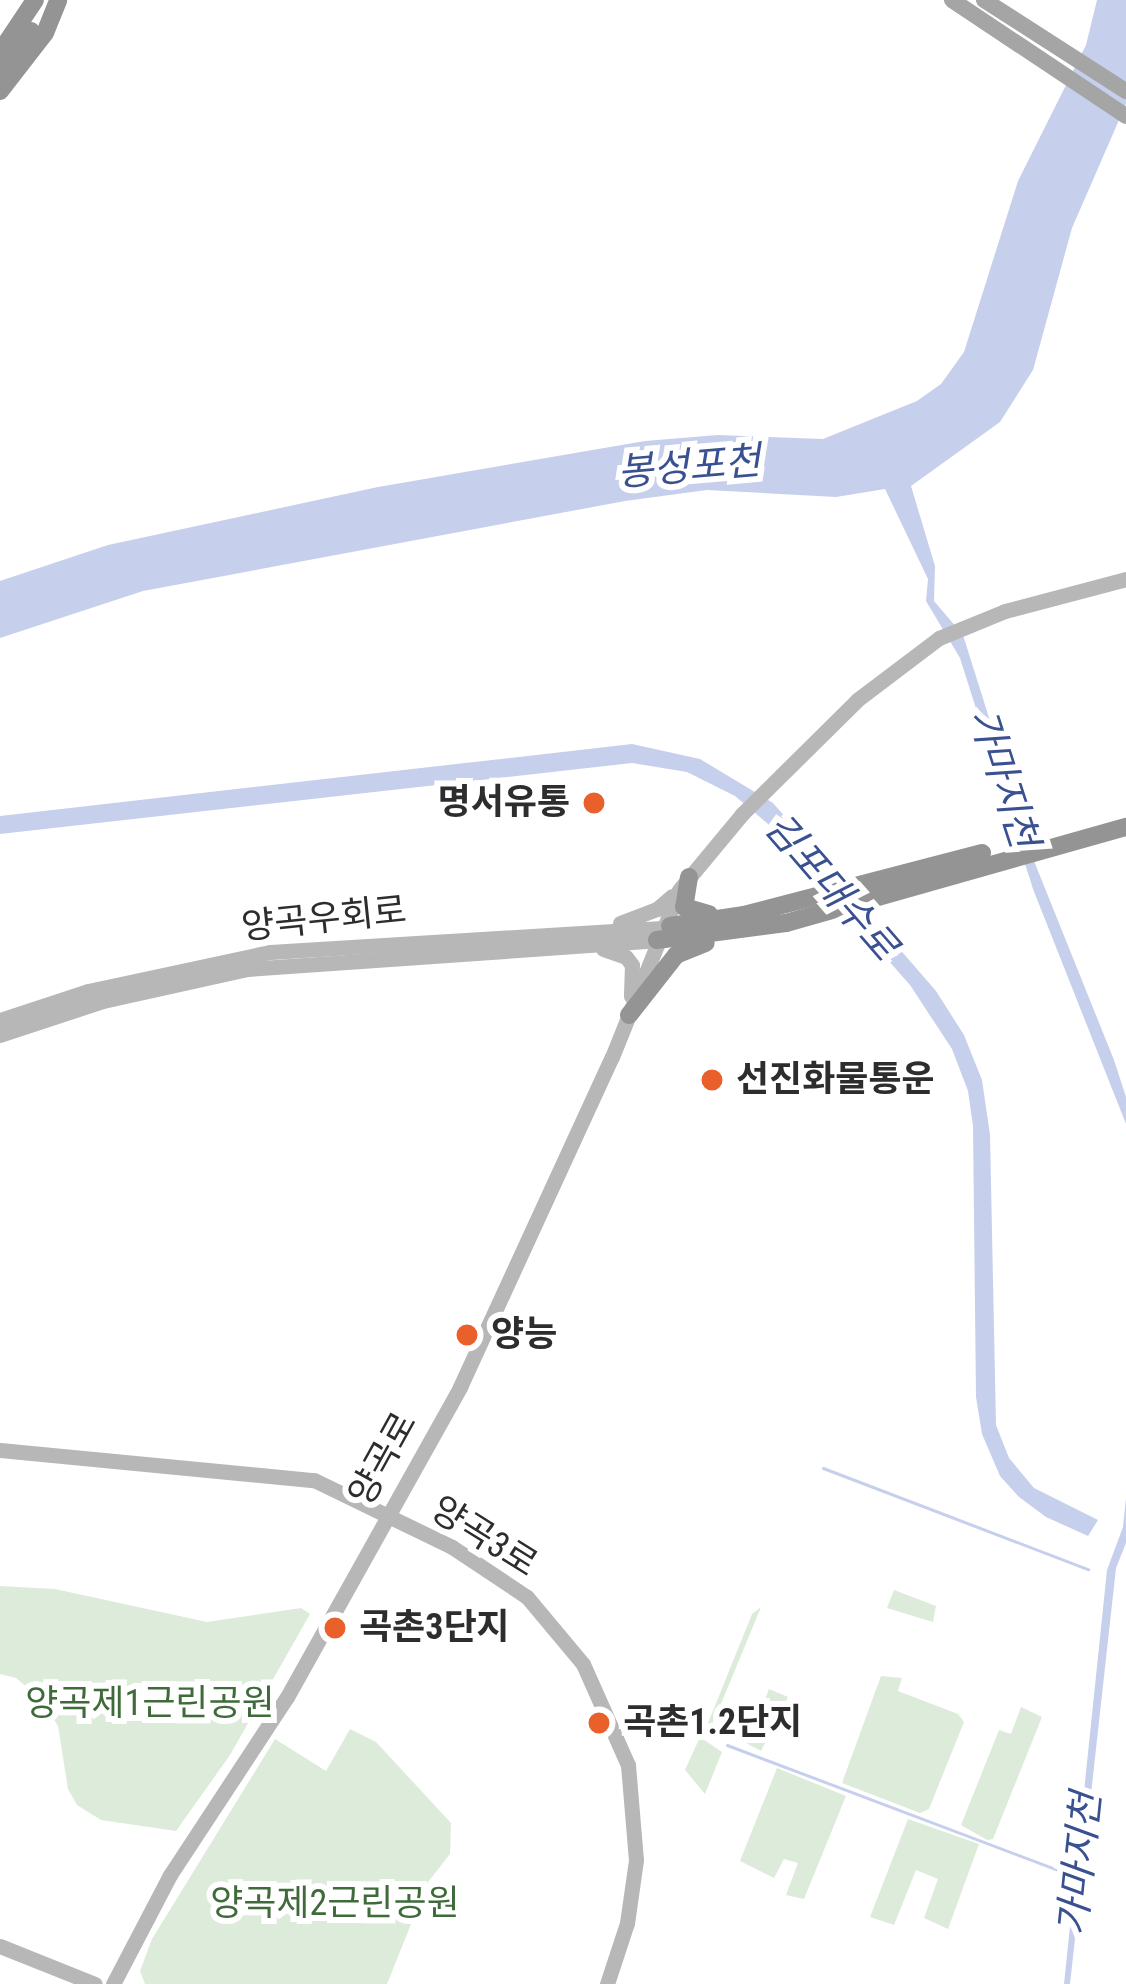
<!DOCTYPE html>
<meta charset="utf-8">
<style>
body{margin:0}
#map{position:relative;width:1126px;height:1984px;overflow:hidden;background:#fff;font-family:"Roboto Condensed","Noto Sans KR",sans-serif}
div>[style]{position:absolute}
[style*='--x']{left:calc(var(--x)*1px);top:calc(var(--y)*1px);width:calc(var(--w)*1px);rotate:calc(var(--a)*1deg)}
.green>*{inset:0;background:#ddebda}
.water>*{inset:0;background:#c6d0ec}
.stream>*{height:3px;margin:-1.5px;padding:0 1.5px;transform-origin:1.5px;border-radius:1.5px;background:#c6d0ec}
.secondary>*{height:15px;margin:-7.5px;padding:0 7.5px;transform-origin:7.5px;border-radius:7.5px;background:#b7b7b7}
.primary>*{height:16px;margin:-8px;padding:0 8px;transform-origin:8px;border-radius:8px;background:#a5a5a5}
.highway>*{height:18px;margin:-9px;padding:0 9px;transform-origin:9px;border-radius:9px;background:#949494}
.dots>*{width:33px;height:33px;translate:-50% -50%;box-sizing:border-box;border:6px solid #fff;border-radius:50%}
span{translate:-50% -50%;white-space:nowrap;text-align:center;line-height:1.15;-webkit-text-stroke:12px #fff;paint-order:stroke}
.poi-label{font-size:36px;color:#2d2d2d;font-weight:700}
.right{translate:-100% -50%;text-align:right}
.left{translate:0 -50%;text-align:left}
.street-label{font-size:36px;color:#2d2d2d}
.park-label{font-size:36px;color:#3f6a3a}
.water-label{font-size:39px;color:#395091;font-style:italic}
</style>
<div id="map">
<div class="green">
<div style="clip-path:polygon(0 1586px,55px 1589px,207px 1622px,301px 1608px,310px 1614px,230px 1755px,176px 1831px,101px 1820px,77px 1805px,68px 1789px,58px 1726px,42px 1700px,16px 1678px,0 1674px)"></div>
<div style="clip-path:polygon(894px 1590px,936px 1606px,933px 1622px,887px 1608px)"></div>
<div style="clip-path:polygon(761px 1607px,709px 1733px,704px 1733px,752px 1614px)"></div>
<div style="clip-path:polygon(881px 1676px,902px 1678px,898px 1691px,958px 1714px,964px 1722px,929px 1809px,920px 1813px,842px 1783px)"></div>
<div style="clip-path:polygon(769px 1689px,788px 1697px,761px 1751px,737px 1738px,746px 1715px,758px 1718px)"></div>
<div style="clip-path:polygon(1021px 1707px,1042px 1717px,993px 1839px,987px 1840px,961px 1825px,999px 1730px,1011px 1734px)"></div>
<div style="clip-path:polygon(350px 1729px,376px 1742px,451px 1823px,450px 1854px,428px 1882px,387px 1984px,145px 1984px,140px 1971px,152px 1939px,275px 1739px,326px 1771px)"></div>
<div style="clip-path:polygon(700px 1737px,722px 1752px,705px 1794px,685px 1770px)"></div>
<div style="clip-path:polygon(777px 1768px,846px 1796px,804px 1899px,786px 1895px,798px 1863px,784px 1859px,774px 1878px,740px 1861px)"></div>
<div style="clip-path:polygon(908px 1819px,979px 1844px,948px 1929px,924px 1918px,938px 1879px,916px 1870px,894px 1925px,870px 1917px)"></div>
</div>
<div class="water">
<div style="clip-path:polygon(1097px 0,1126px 0,1126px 104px,1072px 228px,1033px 370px,1000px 422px,911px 486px,935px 566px,934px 601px,963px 635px,1034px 861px,1114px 1060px,1126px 1097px,1126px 1124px,1033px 889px,960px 658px,926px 601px,928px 579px,885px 489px,836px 497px,707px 490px,625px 501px,143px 591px,0 638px,0 581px,108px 545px,378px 487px,645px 441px,718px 435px,823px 439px,917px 401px,941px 384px,964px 352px,1018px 181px,1086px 45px)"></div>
<div style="clip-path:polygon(632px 744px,700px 759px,773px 803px,936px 991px,964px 1035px,982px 1080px,990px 1135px,996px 1425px,1009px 1458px,1034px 1488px,1098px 1520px,1088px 1536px,1046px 1517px,1019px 1497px,1000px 1476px,982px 1434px,976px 1397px,973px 1126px,968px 1091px,952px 1049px,910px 985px,768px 824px,735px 796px,687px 772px,632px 763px,0 834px,0 816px)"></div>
<div style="clip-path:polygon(1126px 1498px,1126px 1543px,1116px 1568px,1070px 1984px,1064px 1984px,1107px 1570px,1123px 1527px)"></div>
</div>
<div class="stream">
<div style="--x:823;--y:1468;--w:284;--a:20.9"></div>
<div style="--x:727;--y:1745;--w:357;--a:20.7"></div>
</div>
<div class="secondary">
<div style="--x:620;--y:923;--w:40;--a:-21"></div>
<div style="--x:657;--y:909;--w:20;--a:-41"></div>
<div style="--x:603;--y:949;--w:24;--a:19"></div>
<div style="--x:626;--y:957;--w:10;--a:53"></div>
<div style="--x:632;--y:965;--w:31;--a:92"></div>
<div style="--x:0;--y:1020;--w:93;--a:-18.2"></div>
<div style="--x:88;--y:991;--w:186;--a:-12.1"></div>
<div style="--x:270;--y:952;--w:393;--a:-3.5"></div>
<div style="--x:0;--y:1035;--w:108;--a:-18.3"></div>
<div style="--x:103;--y:1001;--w:148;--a:-12.5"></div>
<div style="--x:247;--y:969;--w:411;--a:-4"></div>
<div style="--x:0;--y:1450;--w:315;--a:5.5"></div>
<div style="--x:314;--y:1480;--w:153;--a:25.9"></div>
<div style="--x:452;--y:1547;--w:90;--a:33.7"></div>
<div style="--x:527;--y:1597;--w:87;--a:50.1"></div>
<div style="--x:583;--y:1664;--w:111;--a:66"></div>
<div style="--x:628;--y:1765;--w:95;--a:85.2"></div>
<div style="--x:636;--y:1860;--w:64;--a:98.1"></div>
<div style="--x:627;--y:1923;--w:64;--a:108.2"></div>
<div style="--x:0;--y:1946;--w:102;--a:21.8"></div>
<div style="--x:113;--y:1984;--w:123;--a:-62.4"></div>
<div style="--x:170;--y:1875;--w:213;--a:-56.7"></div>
<div style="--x:287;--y:1697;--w:355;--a:-60.8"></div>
<div style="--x:460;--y:1387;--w:363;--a:-65.3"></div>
<div style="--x:612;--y:1057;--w:180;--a:-68.1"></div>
<div style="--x:679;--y:890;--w:99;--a:-50.3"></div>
<div style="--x:742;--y:814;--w:162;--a:-44.7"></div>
<div style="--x:857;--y:700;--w:103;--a:-37.1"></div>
<div style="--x:939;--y:638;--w:71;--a:-22.2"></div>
<div style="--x:1005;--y:611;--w:125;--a:-14.8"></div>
</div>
<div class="primary">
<div style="--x:952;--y:0;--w:209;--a:33.7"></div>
<div style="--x:984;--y:0;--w:169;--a:32.7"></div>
</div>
<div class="highway">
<div style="--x:1;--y:51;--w:61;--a:-56.3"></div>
<div style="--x:0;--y:69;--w:49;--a:-50.8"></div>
<div style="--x:0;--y:91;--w:73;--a:-52.2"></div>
<div style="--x:45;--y:33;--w:35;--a:-68"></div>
<div style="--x:689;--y:877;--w:30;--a:99"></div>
<div style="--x:684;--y:907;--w:26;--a:16"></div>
<div style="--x:670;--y:926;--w:75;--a:-8.5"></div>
<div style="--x:744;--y:915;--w:246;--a:-14.6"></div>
<div style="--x:657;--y:940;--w:130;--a:-7.5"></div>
<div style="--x:786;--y:923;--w:353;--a:-15.8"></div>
<div style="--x:629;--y:1015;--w:76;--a:-51.9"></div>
<div style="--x:676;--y:955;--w:32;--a:-22"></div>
</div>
<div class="dots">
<div style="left:594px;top:803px;background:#ea602a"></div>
<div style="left:712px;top:1080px;background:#ea602a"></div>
<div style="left:467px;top:1335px;background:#ea602a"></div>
<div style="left:335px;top:1628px;background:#ea602a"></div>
<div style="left:599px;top:1723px;background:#ea602a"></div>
</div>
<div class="poi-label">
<span class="right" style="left:570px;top:803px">명서유통</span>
<span class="left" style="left:736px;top:1080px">선진화물통운</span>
<span class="left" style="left:491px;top:1335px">양능</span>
<span class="left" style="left:359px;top:1628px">곡촌3단지</span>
<span class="left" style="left:623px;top:1723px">곡촌1.2단지</span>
</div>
<div class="street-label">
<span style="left:324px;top:919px;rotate:-6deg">양곡우회로</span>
<span style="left:383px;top:1459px;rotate:-61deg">양곡로</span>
<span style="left:484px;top:1537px;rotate:32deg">양곡3로</span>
</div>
<div class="park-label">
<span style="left:150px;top:1704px">양곡제1근린공원</span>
<span style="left:335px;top:1904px">양곡제2근린공원</span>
</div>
<div class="water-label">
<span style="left:689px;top:467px;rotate:-5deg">봉성포천</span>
<span style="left:1003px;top:778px;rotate:72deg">가마지천</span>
<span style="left:831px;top:887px;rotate:49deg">김포대수로</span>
<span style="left:1080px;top:1864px;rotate:-84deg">가마지천</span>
</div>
</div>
